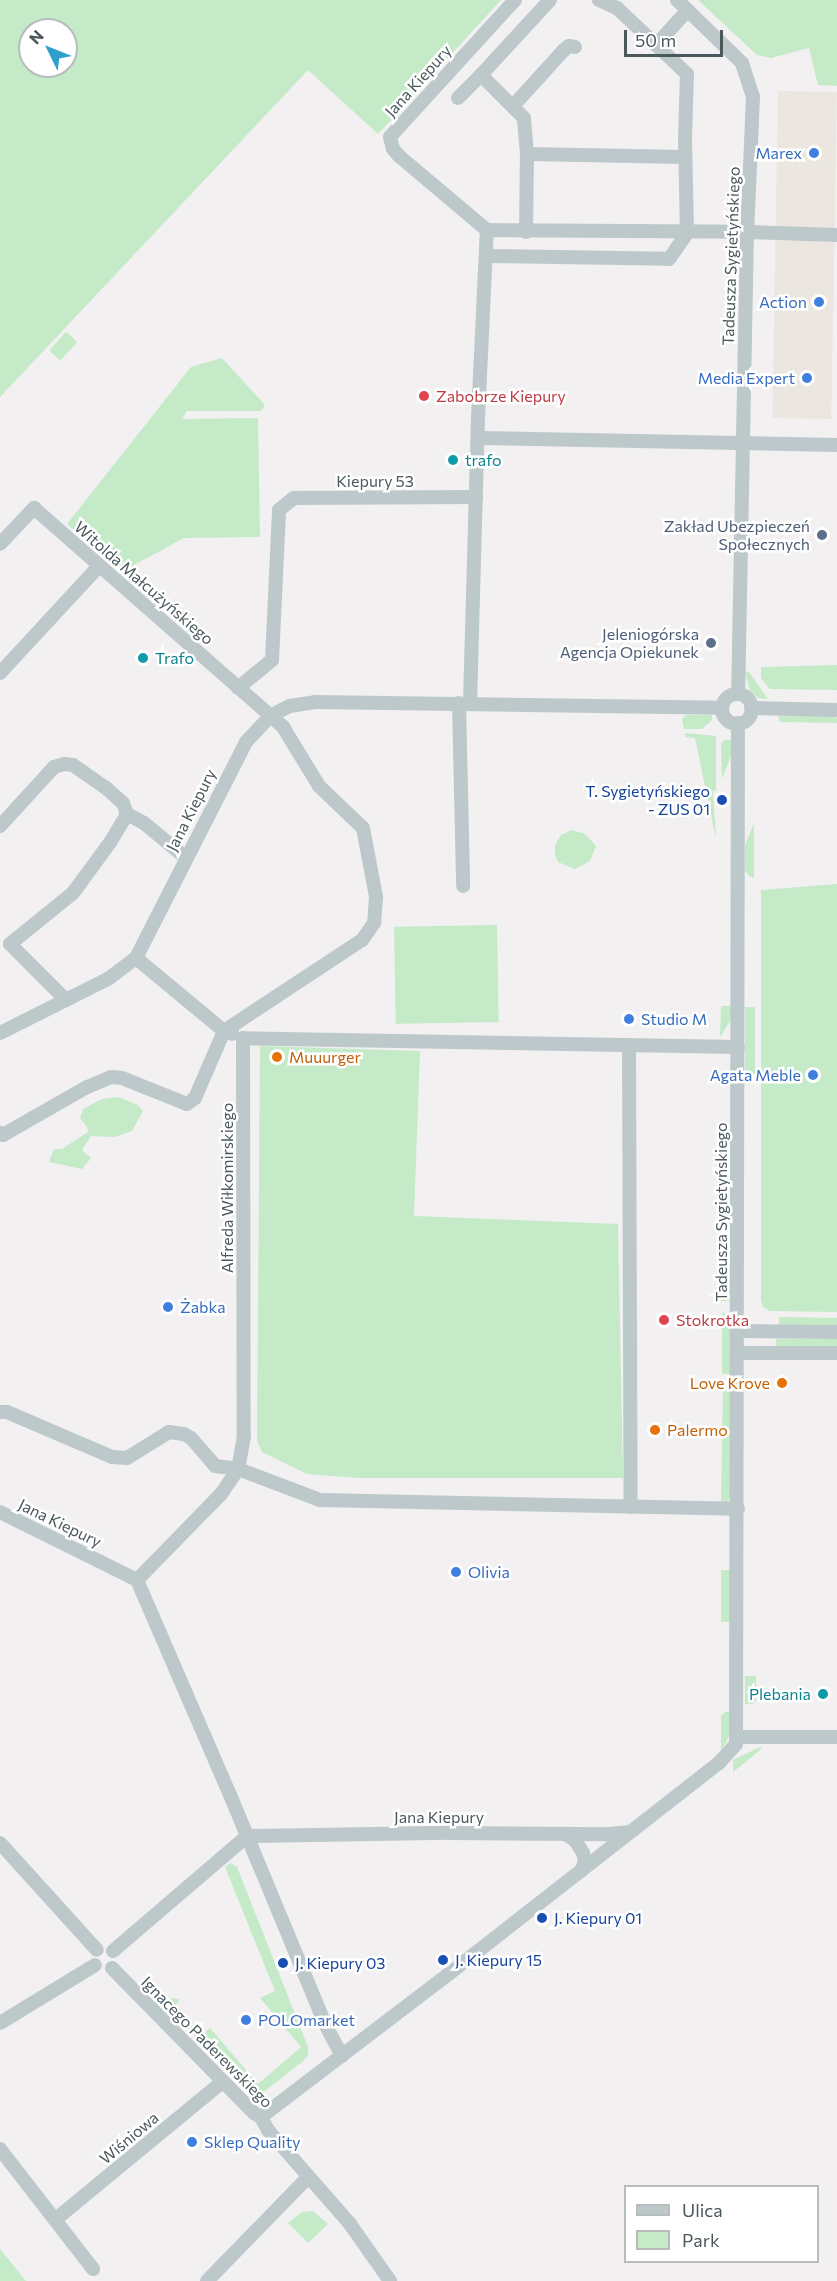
<!DOCTYPE html>
<meta charset="utf-8">
<style>
body{margin:0}
#map{position:relative;width:837px;height:2281px;overflow:hidden;background:#f2f0f1;font-family:Commissioner,sans-serif}
div>[style]{position:absolute}
[style*='--x']{left:calc(var(--x)*1px);top:calc(var(--y)*1px);width:calc(var(--w)*1px);rotate:calc(var(--a)*1deg)}
.commercial>*{inset:0;background:#ece6e0;transform-origin:0 0}
.green>*{inset:0;background:#c4eac8;transform-origin:0 0}
.minor>*{height:14px;margin:-7px;padding:0 7px;transform-origin:7px;border-radius:7px;background:#bdc8cb}
.minor>.ring{margin:-7px;padding:0;box-sizing:content-box;background:none;border:14px solid #bdc8cb;border-radius:50%}
.dots>*{width:16px;height:16px;translate:-50% -50%;box-sizing:border-box;border:3px solid #fff;border-radius:50%}
span{translate:-50% -50%;white-space:nowrap;text-align:center;line-height:1.15;-webkit-text-stroke:5px #fff;paint-order:stroke}
.street-label{font-size:16px;color:#4a585b}
.shop-label{font-size:16px;color:#366cbe}
.right{translate:-100% -50%;text-align:right}
.left{translate:0 -50%;text-align:left}
.health-label{font-size:16px;color:#be3a42}
.culture-label{font-size:16px;color:#0d838f}
.service-label{font-size:16px;color:#4e5e75}
.transit-label{font-size:16px;color:#164399}
.food-label{font-size:16px;color:#c56008}
.legend{position:absolute;left:624px;top:2185px;width:195px;height:78px;box-sizing:border-box;background:#fff;border:2px solid #b7bcbd;margin:0;padding:8px 10px;list-style:none;font-size:18px;color:#4a585b}
.legend li{display:flex;align-items:center;gap:12px;height:30px}
.legend b{width:30px;border:2px solid #b7bcbd}
.north{position:absolute;left:18px;top:18px;width:60px;height:60px;box-sizing:border-box;background:#fff;border:2px solid #b7bcbd;border-radius:50%;rotate:313deg;font-size:16px;font-weight:700;line-height:24px;text-align:center;color:#4a585b}
.north::after{content:'';display:block;margin:auto;width:21px;height:27px;background:#2fa0cd;clip-path:polygon(50% 0,100% 100%,50% 72%,0 100%)}
.scale{position:absolute;left:624px;top:30px;width:99px;height:27px;box-sizing:border-box;border:3px solid #4a585b;border-top:0;padding-left:8px;font-size:18px;line-height:21px;white-space:nowrap;color:#4a585b;-webkit-text-stroke:4px #fff;paint-order:stroke}
</style>
<div id="map">
<div class="commercial">
<div style="left:778px;top:91px;width:59px;height:327px;rotate:1deg"></div>
</div>
<div class="green">
<div style="clip-path:polygon(evenodd,0 0,501px 0,378px 134px,308px 70px,0 397px,0 0,30px 30px,66px 30px,66px 66px,30px 66px,30px 30px)"></div>
<div style="clip-path:polygon(698px 0,837px 0,837px 86px,818px 85px,809px 48px,771px 58px,757px 55px)"></div>
<div style="left:66px;top:332px;width:15px;height:25px;rotate:42deg"></div>
<div style="clip-path:polygon(222px 358px,265px 405px,261px 411px,187px 411px,182px 419px,258px 418px,260px 537px,184px 538px,121px 572px,67px 524px,191px 367px)"></div>
<div style="clip-path:polygon(837px 665px,837px 690px,770px 689px,761px 678px,761px 667px)"></div>
<div style="clip-path:polygon(745px 672px,749px 672px,768px 699px,758px 698px,750px 692px)"></div>
<div style="clip-path:polygon(686px 715px,712px 715px,712px 720px,702px 729px,684px 729px,682px 719px)"></div>
<div style="clip-path:polygon(778px 716px,834px 716px,837px 718px,837px 723px,780px 722px)"></div>
<div style="clip-path:polygon(685px 733px,716px 736px,716px 791px,713px 791px,716px 839px,695px 738px,686px 737px)"></div>
<div style="clip-path:polygon(724px 740px,731px 740px,731px 756px,722px 779px,721px 744px)"></div>
<div style="clip-path:polygon(754px 823px,754px 878px,749px 876px,745px 870px,745px 845px)"></div>
<div style="clip-path:polygon(572px 830px,585px 834px,596px 846px,590px 861px,575px 869px,558px 862px,555px 855px,555px 845px,561px 835px)"></div>
<div style="clip-path:polygon(837px 884px,837px 1312px,770px 1311px,763px 1307px,761px 1300px,761px 890px)"></div>
<div style="left:497px;top:925px;width:97px;height:103px;rotate:89deg"></div>
<div style="clip-path:polygon(721px 1006px,731px 1006px,731px 1020px,720px 1037px)"></div>
<div style="left:745px;top:1007px;width:10px;height:67px"></div>
<div style="clip-path:polygon(260px 1046px,420px 1051px,414px 1216px,618px 1224px,623px 1478px,358px 1478px,307px 1474px,262px 1452px,257px 1441px)"></div>
<div style="clip-path:polygon(118px 1097px,138px 1105px,143px 1111px,132px 1131px,115px 1137px,91px 1136px,82px 1150px,91px 1158px,82px 1169px,49px 1162px,54px 1149px,62px 1149px,88px 1132px,87px 1127px,80px 1118px,83px 1109px,102px 1099px)"></div>
<div style="left:721px;top:1277px;width:10px;height:24px"></div>
<div style="left:722px;top:1313px;width:9px;height:61px"></div>
<div style="left:779px;top:1317px;width:58px;height:8px;rotate:1deg"></div>
<div style="left:776px;top:1339px;width:61px;height:7px"></div>
<div style="clip-path:polygon(723px 1384px,731px 1384px,731px 1495px,727px 1502px,721px 1504px)"></div>
<div style="left:721px;top:1570px;width:10px;height:52px"></div>
<div style="clip-path:polygon(745px 1676px,756px 1676px,756px 1702px,753px 1704px,745px 1704px)"></div>
<div style="clip-path:polygon(725px 1712px,731px 1712px,730px 1734px,721px 1752px,721px 1716px)"></div>
<div style="clip-path:polygon(762px 1746px,759px 1751px,733px 1772px,733px 1760px)"></div>
<div style="clip-path:polygon(230px 1863px,237px 1867px,308px 2047px,308px 2055px,303px 2061px,261px 2094px,254px 2094px,245px 2089px,166px 2006px,168px 2000px,173px 1998px,180px 2000px,176px 2004px,202px 2035px,210px 2028px,258px 2084px,301px 2047px,260px 1998px,275px 1991px,225px 1867px)"></div>
<div style="clip-path:polygon(313px 2211px,328px 2224px,308px 2243px,288px 2223px,302px 2212px)"></div>
<div style="clip-path:polygon(0 2249px,26px 2281px,0 2281px)"></div>
</div>
<div class="minor">
<div style="--x:515;--y:0;--w:185;--a:132.4"></div>
<div style="--x:390;--y:137;--w:12;--a:76"></div>
<div style="--x:393;--y:149;--w:9;--a:49"></div>
<div style="--x:399;--y:156;--w:115;--a:40.1"></div>
<div style="--x:487;--y:230;--w:260;--a:0.4"></div>
<div style="--x:747;--y:232;--w:90;--a:1.9"></div>
<div style="--x:677;--y:0;--w:91;--a:44.1"></div>
<div style="--x:742;--y:63;--w:36;--a:72"></div>
<div style="--x:753;--y:97;--w:135;--a:92.5"></div>
<div style="--x:747;--y:232;--w:462;--a:91.1"></div>
<div style="--x:656;--y:45;--w:47;--a:-47.6"></div>
<div style="--x:458;--y:98;--w:33;--a:-45"></div>
<div style="--x:513;--y:106;--w:76;--a:-47.7"></div>
<div style="--x:564;--y:50;--w:6;--a:-39"></div>
<div style="--x:569;--y:46;--w:6;--a:9"></div>
<div style="--x:527;--y:154;--w:158;--a:1.1"></div>
<div style="--x:526;--y:232;--w:78;--a:-89.3"></div>
<div style="--x:527;--y:154;--w:36;--a:-95"></div>
<div style="--x:524;--y:118;--w:61;--a:-135"></div>
<div style="--x:481;--y:75;--w:102;--a:-47.4"></div>
<div style="--x:487;--y:256;--w:182;--a:0.9"></div>
<div style="--x:669;--y:259;--w:32;--a:-55"></div>
<div style="--x:687;--y:233;--w:93;--a:-91.2"></div>
<div style="--x:685;--y:140;--w:66;--a:-88.3"></div>
<div style="--x:687;--y:74;--w:96;--a:-136.7"></div>
<div style="--x:617;--y:8;--w:20;--a:-156"></div>
<div style="--x:478;--y:438;--w:359;--a:1.1"></div>
<div style="--x:0;--y:544;--w:50;--a:-46.6"></div>
<div style="--x:34;--y:508;--w:332;--a:41.3"></div>
<div style="--x:283;--y:727;--w:69;--a:58.6"></div>
<div style="--x:319;--y:786;--w:61;--a:43.7"></div>
<div style="--x:363;--y:828;--w:70;--a:79.3"></div>
<div style="--x:376;--y:897;--w:26;--a:94"></div>
<div style="--x:374;--y:923;--w:21;--a:125"></div>
<div style="--x:362;--y:940;--w:165;--a:146.6"></div>
<div style="--x:224;--y:1031;--w:73;--a:113.4"></div>
<div style="--x:195;--y:1098;--w:10;--a:143"></div>
<div style="--x:187;--y:1104;--w:70;--a:-158.2"></div>
<div style="--x:122;--y:1078;--w:11;--a:-175"></div>
<div style="--x:111;--y:1077;--w:26;--a:157"></div>
<div style="--x:87;--y:1087;--w:97;--a:150.3"></div>
<div style="--x:3;--y:1135;--w:4;--a:-146"></div>
<div style="--x:0;--y:673;--w:146;--a:-47.2"></div>
<div style="--x:238;--y:688;--w:44;--a:-39.5"></div>
<div style="--x:272;--y:660;--w:150;--a:-87.3"></div>
<div style="--x:279;--y:510;--w:19;--a:-39"></div>
<div style="--x:294;--y:498;--w:182;--a:-0.3"></div>
<div class="ring" style="left:722px;top:694px;width:16px;height:16px"></div>
<div style="--x:459;--y:703;--w:183;--a:88.7"></div>
<div style="--x:470;--y:703;--w:285;--a:-88.4"></div>
<div style="--x:478;--y:418;--w:188;--a:-87.3"></div>
<div style="--x:751;--y:708;--w:86;--a:1.3"></div>
<div style="--x:0;--y:826;--w:80;--a:-47.5"></div>
<div style="--x:54;--y:767;--w:10;--a:-17"></div>
<div style="--x:64;--y:764;--w:9;--a:6"></div>
<div style="--x:73;--y:765;--w:39;--a:35"></div>
<div style="--x:105;--y:787;--w:24;--a:42"></div>
<div style="--x:123;--y:803;--w:12;--a:70"></div>
<div style="--x:136;--y:958;--w:114;--a:39.7"></div>
<div style="--x:224;--y:1031;--w:9;--a:18"></div>
<div style="--x:66;--y:1000;--w:79;--a:-135"></div>
<div style="--x:10;--y:944;--w:81;--a:-39"></div>
<div style="--x:73;--y:893;--w:64;--a:-53.8"></div>
<div style="--x:111;--y:841;--w:31;--a:-59"></div>
<div style="--x:127;--y:814;--w:19;--a:28"></div>
<div style="--x:144;--y:823;--w:53;--a:39.7"></div>
<div style="--x:0;--y:1033;--w:121;--a:-26.6"></div>
<div style="--x:108;--y:979;--w:35;--a:-37"></div>
<div style="--x:136;--y:958;--w:242;--a:-63"></div>
<div style="--x:246;--y:742;--w:35;--a:-47"></div>
<div style="--x:270;--y:716;--w:22;--a:-27"></div>
<div style="--x:290;--y:706;--w:25;--a:-9"></div>
<div style="--x:315;--y:702;--w:407;--a:0.8"></div>
<div style="--x:629;--y:1045;--w:462;--a:89.8"></div>
<div style="--x:738;--y:1047;--w:495;--a:-179"></div>
<div style="--x:243;--y:1038;--w:398;--a:89.9"></div>
<div style="--x:244;--y:1436;--w:34;--a:100"></div>
<div style="--x:238;--y:1469;--w:88;--a:20.7"></div>
<div style="--x:320;--y:1500;--w:418;--a:1.2"></div>
<div style="--x:738;--y:1331;--w:99;--a:0.6"></div>
<div style="--x:738;--y:1353;--w:99;--a:0"></div>
<div style="--x:0;--y:1412;--w:7;--a:0"></div>
<div style="--x:7;--y:1412;--w:114;--a:23.2"></div>
<div style="--x:112;--y:1457;--w:15;--a:4"></div>
<div style="--x:127;--y:1458;--w:49;--a:-31.8"></div>
<div style="--x:169;--y:1432;--w:15;--a:8"></div>
<div style="--x:184;--y:1434;--w:8;--a:30"></div>
<div style="--x:191;--y:1438;--w:37;--a:49"></div>
<div style="--x:215;--y:1466;--w:23;--a:7"></div>
<div style="--x:238;--y:1469;--w:30;--a:124"></div>
<div style="--x:221;--y:1494;--w:120;--a:134.3"></div>
<div style="--x:0;--y:1512;--w:153;--a:26.4"></div>
<div style="--x:137;--y:1580;--w:236;--a:66.6"></div>
<div style="--x:231;--y:1797;--w:246;--a:67.5"></div>
<div style="--x:325;--y:2024;--w:36;--a:62"></div>
<div style="--x:738;--y:1737;--w:99;--a:0"></div>
<div style="--x:565;--y:1834;--w:12;--a:31"></div>
<div style="--x:575;--y:1840;--w:15;--a:58"></div>
<div style="--x:583;--y:1853;--w:9;--a:77"></div>
<div style="--x:585;--y:1862;--w:10;--a:114"></div>
<div style="--x:247;--y:1836;--w:201;--a:-0.9"></div>
<div style="--x:448;--y:1833;--w:162;--a:0.4"></div>
<div style="--x:610;--y:1834;--w:18;--a:-6"></div>
<div style="--x:0;--y:1843;--w:144;--a:47.8"></div>
<div style="--x:113;--y:1951;--w:177;--a:-40.6"></div>
<div style="--x:112;--y:1968;--w:203;--a:45.6"></div>
<div style="--x:254;--y:2113;--w:8;--a:30"></div>
<div style="--x:261;--y:2117;--w:15;--a:62"></div>
<div style="--x:268;--y:2130;--w:125;--a:48.9"></div>
<div style="--x:350;--y:2224;--w:70;--a:54.9"></div>
<div style="--x:0;--y:2023;--w:111;--a:-31.4"></div>
<div style="--x:261;--y:2117;--w:238;--a:-37.3"></div>
<div style="--x:450;--y:1973;--w:341;--a:-38"></div>
<div style="--x:719;--y:1763;--w:25;--a:-48"></div>
<div style="--x:736;--y:1744;--w:1021;--a:-89.89"></div>
<div style="--x:0;--y:2149;--w:152;--a:52.2"></div>
<div style="--x:56;--y:2219;--w:215;--a:-39.5"></div>
<div style="--x:207;--y:2281;--w:145;--a:-45.8"></div>
</div>
<div class="dots">
<div style="left:814px;top:153px;background:#3f7fe0"></div>
<div style="left:819px;top:302px;background:#3f7fe0"></div>
<div style="left:807px;top:378px;background:#3f7fe0"></div>
<div style="left:424px;top:396px;background:#e0444e"></div>
<div style="left:453px;top:460px;background:#0f9aa8"></div>
<div style="left:822px;top:535px;background:#5c6f8a"></div>
<div style="left:711px;top:643px;background:#5c6f8a"></div>
<div style="left:143px;top:658px;background:#0f9aa8"></div>
<div style="left:722px;top:800px;background:#1a4fb4"></div>
<div style="left:629px;top:1019px;background:#3f7fe0"></div>
<div style="left:277px;top:1057px;background:#e8710a"></div>
<div style="left:813px;top:1075px;background:#3f7fe0"></div>
<div style="left:168px;top:1307px;background:#3f7fe0"></div>
<div style="left:664px;top:1320px;background:#e0444e"></div>
<div style="left:782px;top:1383px;background:#e8710a"></div>
<div style="left:655px;top:1430px;background:#e8710a"></div>
<div style="left:456px;top:1572px;background:#3f7fe0"></div>
<div style="left:823px;top:1694px;background:#0f9aa8"></div>
<div style="left:542px;top:1918px;background:#1a4fb4"></div>
<div style="left:443px;top:1960px;background:#1a4fb4"></div>
<div style="left:283px;top:1963px;background:#1a4fb4"></div>
<div style="left:246px;top:2020px;background:#3f7fe0"></div>
<div style="left:192px;top:2142px;background:#3f7fe0"></div>
</div>
<div class="street-label">
<span style="left:418px;top:81px;rotate:-48deg">Jana Kiepury</span>
<span style="left:731px;top:256px;rotate:-88deg">Tadeusza Sygietyńskiego</span>
<span style="left:375px;top:481px">Kiepury 53</span>
<span style="left:144px;top:583px;rotate:41deg">Witolda Małcużyńskiego</span>
<span style="left:191px;top:810px;rotate:-63deg">Jana Kiepury</span>
<span style="left:227px;top:1188px;rotate:-90deg">Alfreda Wiłkomirskiego</span>
<span style="left:721px;top:1212px;rotate:-90deg">Tadeusza Sygietyńskiego</span>
<span style="left:60px;top:1523px;rotate:26deg">Jana Kiepury</span>
<span style="left:439px;top:1817px">Jana Kiepury</span>
<span style="left:207px;top:2042px;rotate:45deg">Ignacego Paderewskiego</span>
<span style="left:129px;top:2138px;rotate:-40deg">Wiśniowa</span>
</div>
<div class="shop-label">
<span class="right" style="left:802px;top:153px">Marex</span>
<span class="right" style="left:807px;top:302px">Action</span>
<span class="right" style="left:795px;top:378px">Media Expert</span>
<span class="left" style="left:641px;top:1019px">Studio M</span>
<span class="right" style="left:801px;top:1075px">Agata Meble</span>
<span class="left" style="left:180px;top:1307px">Żabka</span>
<span class="left" style="left:468px;top:1572px">Olivia</span>
<span class="left" style="left:258px;top:2020px">POLOmarket</span>
<span class="left" style="left:204px;top:2142px">Sklep Quality</span>
</div>
<div class="health-label">
<span class="left" style="left:436px;top:396px">Zabobrze Kiepury</span>
<span class="left" style="left:676px;top:1320px">Stokrotka</span>
</div>
<div class="culture-label">
<span class="left" style="left:465px;top:460px">trafo</span>
<span class="left" style="left:155px;top:658px">Trafo</span>
<span class="right" style="left:811px;top:1694px">Plebania</span>
</div>
<div class="service-label">
<span class="right" style="left:810px;top:535px">Zakład Ubezpieczeń<br>Społecznych</span>
<span class="right" style="left:699px;top:643px">Jeleniogórska<br>Agencja Opiekunek</span>
</div>
<div class="transit-label">
<span class="right" style="left:710px;top:800px">T. Sygietyńskiego<br>- ZUS 01</span>
<span class="left" style="left:554px;top:1918px">J. Kiepury 01</span>
<span class="left" style="left:455px;top:1960px">J. Kiepury 15</span>
<span class="left" style="left:295px;top:1963px">J. Kiepury 03</span>
</div>
<div class="food-label">
<span class="left" style="left:289px;top:1057px">Muuurger</span>
<span class="right" style="left:770px;top:1383px">Love Krove</span>
<span class="left" style="left:667px;top:1430px">Palermo</span>
</div>
<ul class="legend">
<li><b style="height:8px;background:#bdc8cb"></b>Ulica</li>
<li><b style="height:16px;background:#c4eac8"></b>Park</li>
</ul>
<div class="north">N</div>
<div class="scale">50 m</div>
</div>
